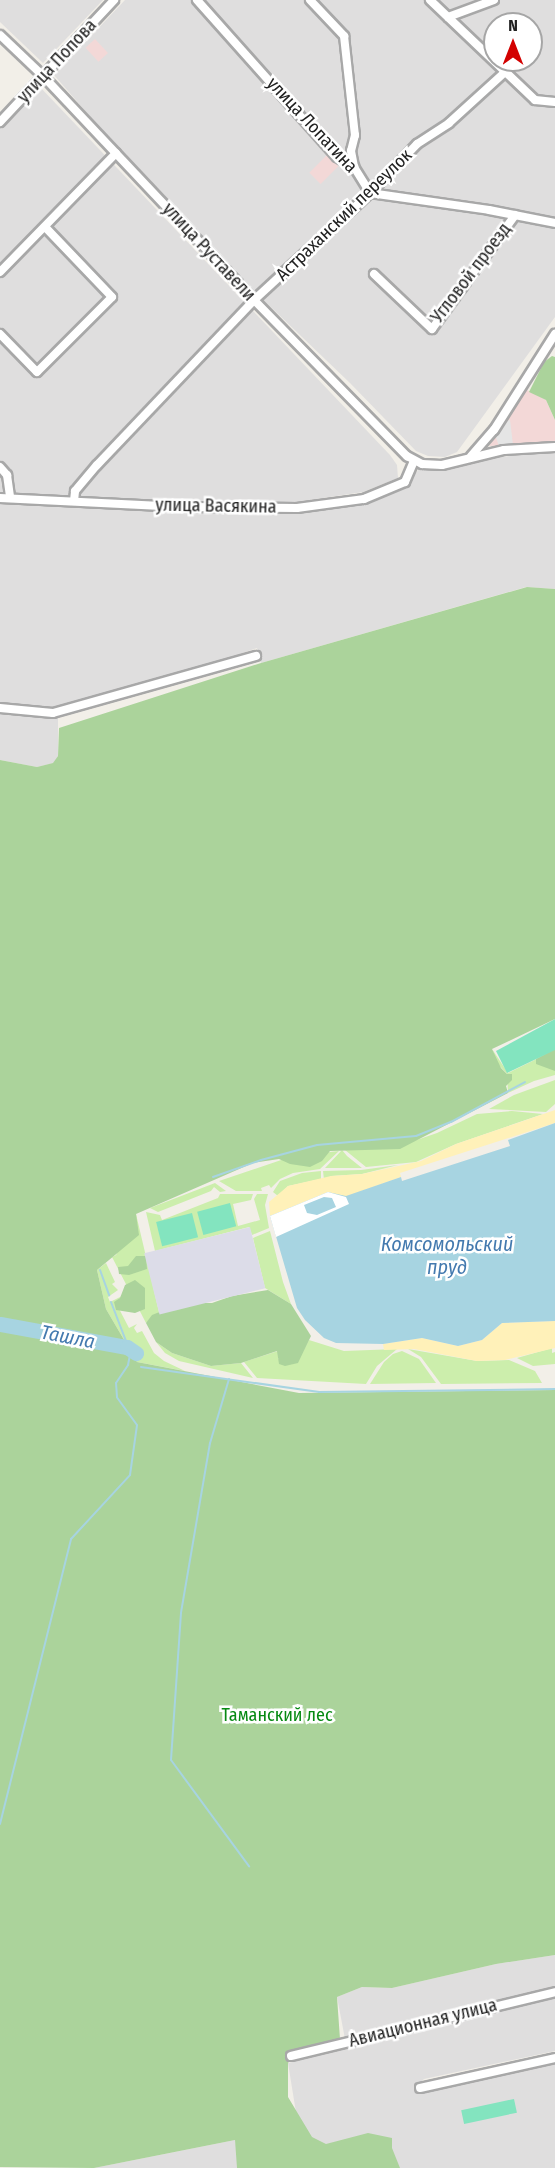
<!DOCTYPE html>
<meta charset="utf-8">
<style>
body{margin:0}
#map{position:relative;width:555px;height:2168px;overflow:hidden;background:#f2efe8;font-family:"Fira Sans Condensed",sans-serif}
div>[style]{position:absolute}
[style*='--x']{left:calc(var(--x)*1px);top:calc(var(--y)*1px);width:calc(var(--w)*1px);rotate:calc(var(--a)*1deg)}
.residential>*{inset:0;background:#dfdede}
.commercial>*{inset:0;background:#f3d8d7;transform-origin:0 0}
.grass>*{inset:0;background:#cceeac}
.forest>*{inset:0;background:#abd39b}
.sand>*{inset:0;background:#fff1b9}
.pitch>*{inset:0;background:#83e4bf;transform-origin:0 0}
.parking>*{inset:0;background:#e5e5e5}
.plaza>*{inset:0;background:#dcdce8;transform-origin:0 0}
.water>*{inset:0;background:#a7d4e1}
.pier>*{inset:0;background:#fff}
.stream>*{height:2px;margin:-1px;padding:0 1px;transform-origin:1px;border-radius:1px;background:#a7d4e1}
.river>*{height:15px;margin:-7.5px;padding:0 7.5px;transform-origin:7.5px;border-radius:7.5px;background:#a7d4e1}
.roads{filter:drop-shadow(2px 0 #a8a8a8) drop-shadow(-2px 0 #a8a8a8) drop-shadow(0 2px #a8a8a8) drop-shadow(0 -2px #a8a8a8)}
.minor>*{height:8px;margin:-4px;padding:0 4px;transform-origin:4px;border-radius:4px;background:#fff}
span{translate:-50% -50%;white-space:nowrap;text-align:center;line-height:1.15;-webkit-text-stroke:5px #fff;paint-order:stroke}
.street-label{font-size:18px;color:#212121}
.park-label{font-size:18px;color:#068912}
.water-label{font-size:20px;color:#447aaf;font-style:italic}
.north{position:absolute;left:483px;top:12px;width:60px;height:60px;box-sizing:border-box;background:#fff;border:2px solid #a6a6a6;border-radius:50%;rotate:0deg;font-size:16px;font-weight:700;line-height:24px;text-align:center;color:#212121}
.north::after{content:'';display:block;margin:auto;width:21px;height:27px;background:#d30100;clip-path:polygon(50% 0,100% 100%,50% 72%,0 100%)}
</style>
<div id="map">
<div class="residential">
<div style="clip-path:polygon(0 0,103px 0,43px 63px,0 22px)"></div>
<div style="clip-path:polygon(evenodd,125px 0,555px 0,555px 317px,457px 452px,445px 457px,428px 456px,416px 451px,350px 383px,253px 290px,121px 152px,54px 75px,125px 0,495px 24px,531px 24px,531px 60px,495px 60px,495px 24px)"></div>
<div style="clip-path:polygon(40px 87px,390px 455px,397px 465px,398px 478px,363px 492px,297px 502px,187px 503px,0 493px,0 128px)"></div>
<div style="clip-path:polygon(555px 451px,555px 589px,526px 587px,261px 663px,257px 648px,184px 674px,54px 709px,0 704px,0 501px,315px 509px,358px 504px,402px 489px,420px 468px,444px 470px,483px 459px)"></div>
<div style="clip-path:polygon(0 712px,58px 714px,58px 756px,54px 763px,37px 767px,0 760px)"></div>
<div style="clip-path:polygon(555px 1955px,555px 1989px,345px 2039px,337px 1997px,362px 1987px,392px 1988px,496px 1964px)"></div>
<div style="clip-path:polygon(555px 1997px,555px 2051px,424px 2079px,415px 2087px,416px 2091px,421px 2091px,555px 2061px,555px 2168px,305px 2168px,288px 2063px)"></div>
<div style="clip-path:polygon(235px 2140px,241px 2168px,94px 2168px)"></div>
</div>
<div class="commercial">
<div style="left:95px;top:39px;width:19px;height:13px;rotate:47deg"></div>
<div style="left:327px;top:155px;width:16px;height:25px;rotate:45deg"></div>
<div style="clip-path:polygon(525px 389px,546px 400px,555px 420px,555px 442px,489px 446px)"></div>
</div>
<div class="grass">
<div style="clip-path:polygon(492px 1049px,508px 1073px,555px 1050px,555px 1075px,534px 1081px,508px 1093px,507px 1074px,497px 1063px)"></div>
<div style="clip-path:polygon(555px 1080px,555px 1104px,546px 1112px,489px 1109px,514px 1095px)"></div>
<div style="clip-path:polygon(512px 1111px,543px 1114px,456px 1144px,416px 1162px,366px 1167px,345px 1150px,408px 1143px,437px 1133px,477px 1114px)"></div>
<div style="clip-path:polygon(342px 1150px,347px 1156px,362px 1168px,325px 1168px)"></div>
<div style="clip-path:polygon(339px 1151px,320px 1169px,293px 1173px,280px 1179px,271px 1188px,269px 1185px,261px 1188px,262px 1191px,236px 1191px,219px 1181px,293px 1156px)"></div>
<div style="clip-path:polygon(398px 1165px,362px 1174px,331px 1176px,324px 1180px,323px 1171px,361px 1170px)"></div>
<div style="clip-path:polygon(321px 1171px,321px 1179px,288px 1186px,278px 1196px,273px 1192px,280px 1181px,302px 1173px)"></div>
<div style="clip-path:polygon(215px 1183px,226px 1191px,220px 1192px,214px 1187px,211px 1191px,158px 1212px,150px 1208px)"></div>
<div style="clip-path:polygon(220px 1194px,253px 1194px,251px 1200px,233px 1204px,238px 1226px,260px 1220px,254px 1199px,257px 1194px,268px 1194px,265px 1205px,269px 1228px,252px 1235px,249px 1227px,155px 1251px,146px 1212px,160px 1215px,162px 1220px,218px 1198px)"></div>
<div style="clip-path:polygon(136px 1214px,159px 1312px,146px 1323px,112px 1257px,116px 1255px)"></div>
<div style="clip-path:polygon(270px 1231px,283px 1282px,291px 1304px,265px 1288px,253px 1238px)"></div>
<div style="clip-path:polygon(106px 1263px,115px 1282px,112px 1284px,118px 1290px,108px 1297px,110px 1302px,122px 1296px,116px 1303px,129px 1328px,137px 1324px,134px 1328px,137px 1333px,142px 1331px,154px 1353px,164px 1361px,185px 1371px,137px 1362px,106px 1309px,97px 1270px)"></div>
<div style="clip-path:polygon(309px 1340px,344px 1351px,397px 1349px,377px 1366px,366px 1384px,257px 1378px,244px 1362px,278px 1351px,278px 1359px,297px 1363px)"></div>
<div style="clip-path:polygon(156px 1342px,172px 1353px,211px 1366px,241px 1363px,253px 1378px,179px 1361px,165px 1353px)"></div>
<div style="clip-path:polygon(552px 1348px,552px 1353px,555px 1352px,555px 1364px,533px 1366px,517px 1358px)"></div>
<div style="clip-path:polygon(408px 1349px,477px 1361px,509px 1360px,535px 1371px,542px 1383px,441px 1384px,421px 1357px)"></div>
<div style="clip-path:polygon(402px 1351px,419px 1359px,436px 1383px,370px 1384px,384px 1362px,393px 1354px)"></div>
</div>
<div class="forest">
<div style="clip-path:polygon(552px 356px,555px 357px,555px 420px,546px 400px,529px 392px,544px 362px)"></div>
<div style="clip-path:polygon(527px 587px,555px 589px,555px 1019px,492px 1049px,501px 1068px,507px 1074px,512px 1074px,512px 1080px,506px 1086px,508px 1093px,400px 1149px,330px 1151px,322px 1161px,310px 1167px,290px 1164px,279px 1159px,253px 1163px,136px 1214px,139px 1235px,97px 1270px,106px 1309px,137px 1362px,299px 1393px,555px 1390px,555px 1955px,496px 1964px,392px 1988px,362px 1987px,337px 1997px,340px 2039px,301px 2048px,288px 2063px,288px 2097px,312px 2137px,326px 2144px,368px 2133px,392px 2138px,392px 2148px,400px 2168px,237px 2168px,235px 2140px,94px 2168px,0 2167px,0 760px,37px 767px,53px 763px,58px 756px,59px 728px,261px 663px)"></div>
<div style="clip-path:polygon(555px 1049px,555px 1071px,536px 1064px,536px 1059px)"></div>
<div style="clip-path:polygon(136px 1256px,146px 1256px,147px 1269px,129px 1275px,119px 1274px,118px 1267px,128px 1266px)"></div>
<div style="clip-path:polygon(135px 1280px,145px 1288px,145px 1309px,135px 1313px,116px 1310px,114px 1302px,120px 1298px,125px 1285px)"></div>
<div style="clip-path:polygon(268px 1290px,291px 1304px,311px 1336px,298px 1363px,285px 1366px,279px 1364px,277px 1351px,241px 1363px,211px 1366px,172px 1353px,156px 1342px,146px 1323px,152px 1315px,162px 1311px,199px 1303px,212px 1303px,232px 1296px)"></div>
</div>
<div class="sand">
<div style="clip-path:polygon(555px 1110px,555px 1123px,400px 1173px,401px 1177px,346px 1197px,328px 1192px,270px 1216px,269px 1202px,288px 1186px,331px 1176px,362px 1174px,421px 1161px,456px 1144px)"></div>
<div style="clip-path:polygon(555px 1321px,555px 1348px,505px 1360px,477px 1361px,414px 1349px,384px 1350px,383px 1344px,422px 1338px,458px 1346px,482px 1340px,502px 1323px)"></div>
</div>
<div class="pitch">
<div style="clip-path:polygon(555px 1019px,555px 1050px,507px 1073px,496px 1051px)"></div>
<div style="left:230px;top:1203px;width:24px;height:34px;rotate:75deg"></div>
<div style="left:192px;top:1213px;width:25px;height:37px;rotate:76deg"></div>
<div style="left:514px;top:2099px;width:14px;height:54px;rotate:78deg"></div>
</div>
<div class="parking">
<div style="clip-path:polygon(510px 420px,513px 445px,499px 446px,495px 435px,505px 421px)"></div>
</div>
<div class="plaza">
<div style="left:250px;top:1227px;width:63px;height:109px;rotate:76deg"></div>
</div>
<div class="water">
<div style="clip-path:polygon(555px 1123px,555px 1321px,502px 1323px,482px 1340px,458px 1346px,422px 1338px,383px 1344px,336px 1343px,324px 1338px,305px 1320px,297px 1308px,270px 1216px,328px 1192px,346px 1196px,401px 1177px,402px 1181px,510px 1146px,508px 1140px)"></div>
</div>
<div class="pier">
<div style="clip-path:polygon(evenodd,328px 1192px,346px 1197px,349px 1204px,276px 1237px,270px 1216px,328px 1192px,324px 1197px,332px 1198px,336px 1207px,317px 1215px,307px 1213px,304px 1205px,324px 1197px)"></div>
</div>
<div class="stream">
<div style="--x:213;--y:1177;--w:51;--a:-19.5"></div>
<div style="--x:261;--y:1160;--w:58;--a:-15"></div>
<div style="--x:317;--y:1145;--w:99;--a:-5.2"></div>
<div style="--x:416;--y:1136;--w:38;--a:-22"></div>
<div style="--x:451;--y:1122;--w:84;--a:-28.4"></div>
<div style="--x:100;--y:1270;--w:27;--a:70"></div>
<div style="--x:111;--y:1302;--w:50;--a:69"></div>
<div style="--x:141;--y:1367;--w:180;--a:8"></div>
<div style="--x:319;--y:1392;--w:236;--a:-0.7"></div>
<div style="--x:229;--y:1379;--w:67;--a:106.5"></div>
<div style="--x:210;--y:1443;--w:172;--a:99.7"></div>
<div style="--x:181;--y:1613;--w:147;--a:93.9"></div>
<div style="--x:171;--y:1760;--w:132;--a:53.7"></div>
<div style="--x:0;--y:1824;--w:294;--a:-76"></div>
<div style="--x:71;--y:1539;--w:87;--a:-47.3"></div>
<div style="--x:130;--y:1475;--w:50;--a:-82"></div>
<div style="--x:137;--y:1425;--w:34;--a:-126"></div>
<div style="--x:117;--y:1397;--w:14;--a:-94"></div>
<div style="--x:116;--y:1383;--w:22;--a:-56"></div>
<div style="--x:128;--y:1365;--w:15;--a:-79"></div>
</div>
<div class="river">
<div style="--x:0;--y:1324;--w:129;--a:10.3"></div>
<div style="--x:127;--y:1347;--w:11;--a:34"></div>
</div>
<div class="roads">
<div class="minor">
<div style="--x:197;--y:0;--w:210;--a:48.3"></div>
<div style="--x:337;--y:157;--w:20;--a:30"></div>
<div style="--x:354;--y:167;--w:31;--a:58"></div>
<div style="--x:370;--y:193;--w:120;--a:8.1"></div>
<div style="--x:489;--y:210;--w:67;--a:11.1"></div>
<div style="--x:310;--y:0;--w:50;--a:46.6"></div>
<div style="--x:344;--y:36;--w:100;--a:83.7"></div>
<div style="--x:355;--y:135;--w:16;--a:104"></div>
<div style="--x:351;--y:151;--w:16;--a:79"></div>
<div style="--x:430;--y:0;--w:145;--a:43.6"></div>
<div style="--x:535;--y:100;--w:20;--a:6"></div>
<div style="--x:448;--y:17;--w:49;--a:-20.3"></div>
<div style="--x:0;--y:35;--w:59;--a:43.6"></div>
<div style="--x:43;--y:76;--w:308;--a:46.7"></div>
<div style="--x:254;--y:300;--w:219;--a:45.6"></div>
<div style="--x:407;--y:456;--w:17;--a:28"></div>
<div style="--x:422;--y:464;--w:20;--a:3"></div>
<div style="--x:442;--y:465;--w:64;--a:-13.6"></div>
<div style="--x:504;--y:450;--w:51;--a:-3.4"></div>
<div style="--x:0;--y:122;--w:167;--a:-46.9"></div>
<div style="--x:0;--y:272;--w:166;--a:-45.7"></div>
<div style="--x:374;--y:274;--w:80;--a:43.5"></div>
<div style="--x:432;--y:329;--w:141;--a:-53.9"></div>
<div style="--x:0;--y:334;--w:53;--a:45.8"></div>
<div style="--x:37;--y:372;--w:106;--a:-45"></div>
<div style="--x:112;--y:297;--w:97;--a:-133.7"></div>
<div style="--x:471;--y:456;--w:35;--a:-49"></div>
<div style="--x:494;--y:430;--w:114;--a:-57.6"></div>
<div style="--x:0;--y:467;--w:11;--a:49"></div>
<div style="--x:7;--y:475;--w:22;--a:82"></div>
<div style="--x:0;--y:498;--w:187;--a:2.8"></div>
<div style="--x:187;--y:507;--w:110;--a:0.5"></div>
<div style="--x:297;--y:508;--w:68;--a:-7.7"></div>
<div style="--x:364;--y:499;--w:44;--a:-22.5"></div>
<div style="--x:405;--y:482;--w:23;--a:-67"></div>
<div style="--x:74;--y:501;--w:10;--a:-84"></div>
<div style="--x:75;--y:491;--w:34;--a:-50"></div>
<div style="--x:97;--y:465;--w:228;--a:-46.4"></div>
<div style="--x:254;--y:300;--w:158;--a:-42.7"></div>
<div style="--x:370;--y:193;--w:68;--a:-46.2"></div>
<div style="--x:417;--y:144;--w:38;--a:-33"></div>
<div style="--x:449;--y:123;--w:76;--a:-42.3"></div>
<div style="--x:0;--y:708;--w:53;--a:5.4"></div>
<div style="--x:53;--y:713;--w:211;--a:-15.7"></div>
<div style="--x:291;--y:2056;--w:272;--a:-13.6"></div>
<div style="--x:420;--y:2088;--w:138;--a:-12.5"></div>
</div>
</div>
<div class="street-label">
<span style="left:57px;top:61px;rotate:-47deg">улица Попова</span>
<span style="left:312px;top:125px;rotate:47deg">улица Лопатина</span>
<span style="left:344px;top:215px;rotate:-44deg">Астраханский переулок</span>
<span style="left:209px;top:252px;rotate:47deg">улица Руставели</span>
<span style="left:471px;top:273px;rotate:-53deg">Угловой проезд</span>
<span style="left:216px;top:506px;rotate:1deg">улица Васякина</span>
<span style="left:423px;top:2023px;rotate:-14deg">Авиационная улица</span>
</div>
<div class="park-label">
<span style="left:277px;top:1715px">Таманский лес</span>
</div>
<div class="water-label">
<span style="left:447px;top:1256px">Комсомольский<br>пруд</span>
<span style="left:68px;top:1337px;rotate:11deg">Ташла</span>
</div>
<div class="north">N</div>
</div>
